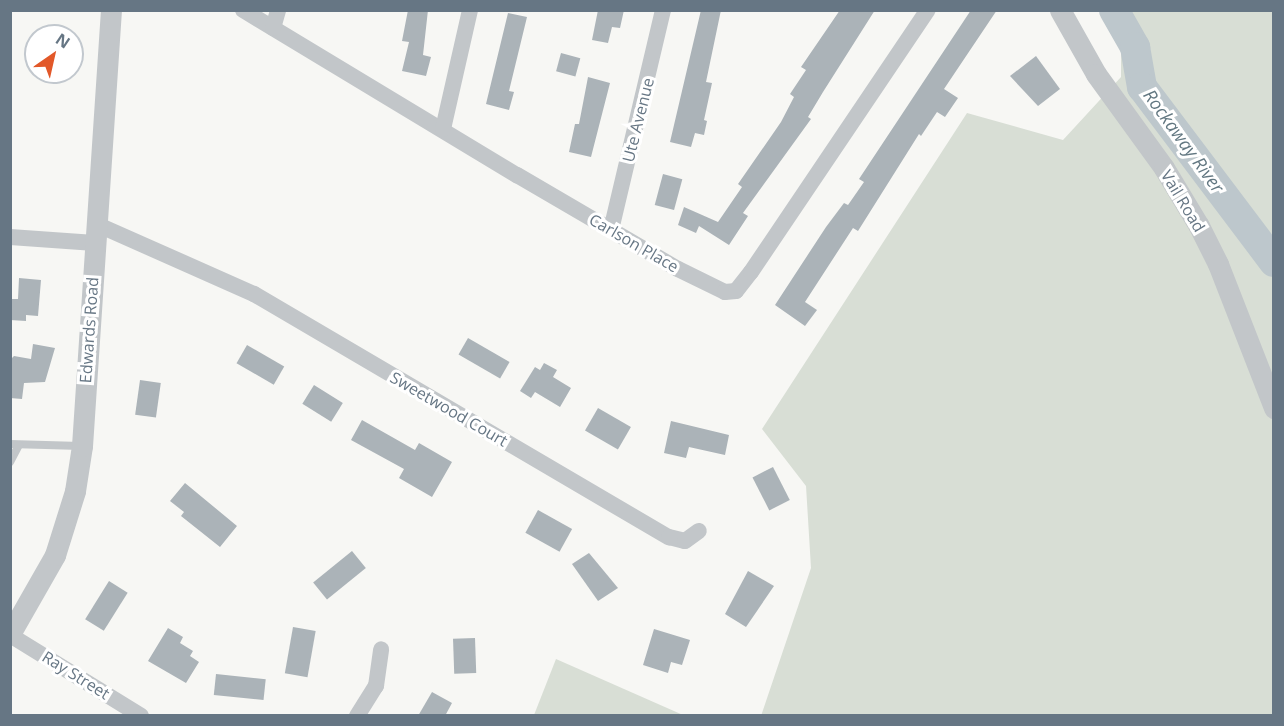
<!DOCTYPE html>
<style>
body{margin:0}
#map{position:relative;width:1284px;height:726px;overflow:hidden;background:#f7f7f4;font-family:"Open Sans",sans-serif}
div>[style]{position:absolute}
[style*='--x']{left:calc(var(--x)*1px);top:calc(var(--y)*1px);width:calc(var(--w)*1px);rotate:calc(var(--a)*1deg)}
.green>*{inset:0;background:#d8ded5}
.river>*{height:30px;margin:-15px;padding:0 15px;transform-origin:15px;border-radius:15px;background:#bdc7cc}
.building>*{inset:0;background:#abb3b8;transform-origin:0 0}
.service>*{height:8px;margin:-4px;padding:0 4px;transform-origin:4px;border-radius:4px;background:#c2c6c9}
.minor>*{height:16px;margin:-8px;padding:0 8px;transform-origin:8px;border-radius:8px;background:#c2c6c9}
.tertiary>*{height:21px;margin:-10.5px;padding:0 10.5px;transform-origin:10.5px;border-radius:10.5px;background:#c2c6c9}
span{translate:-50% -50%;white-space:nowrap;text-align:center;line-height:1.15;-webkit-text-stroke:6px #fff;paint-order:stroke}
.street-label{font-size:16px;color:#667684}
.water-label{font-size:18px;color:#627781;font-style:italic}
.frame{position:absolute;inset:0;border:12px solid #667684;pointer-events:none}
.north{position:absolute;left:24px;top:24px;width:60px;height:60px;box-sizing:border-box;background:#fff;border:2px solid #c2c8ce;border-radius:50%;rotate:34deg;font-size:16px;font-weight:700;line-height:24px;text-align:center;color:#667684}
.north::after{content:'';display:block;margin:auto;width:21px;height:27px;background:#e25829;clip-path:polygon(50% 0,100% 100%,50% 72%,0 100%)}
</style>
<div id="map">
<div class="green">
<div style="clip-path:polygon(1121px 11px,1273px 11px,1273px 715px,761px 716px,811px 568px,806px 486px,762px 429px,967px 113px,1063px 140px,1121px 77px)"></div>
<div style="clip-path:polygon(556px 659px,683px 715px,534px 715px)"></div>
</div>
<div class="river">
<div style="--x:1114;--y:10;--w:43;--a:60.4"></div>
<div style="--x:1135;--y:47;--w:41;--a:80.1"></div>
<div style="--x:1142;--y:87;--w:219;--a:53"></div>
</div>
<div class="building">
<div style="clip-path:polygon(408px 10px,428px 10px,423px 55px,431px 57px,426px 76px,402px 71px,409px 42px,402px 41px)"></div>
<div style="clip-path:polygon(598px 10px,624px 10px,620px 28px,612px 27px,608px 43px,592px 40px)"></div>
<div style="clip-path:polygon(701px 10px,721px 10px,706px 82px,712px 83px,704px 120px,707px 121px,704px 135px,695px 133px,691px 147px,670px 142px)"></div>
<div style="clip-path:polygon(840px 10px,875px 10px,823px 92px,808px 117px,811px 119px,743px 213px,748px 216px,729px 245px,699px 226px,696px 233px,678px 225px,684px 207px,718px 222px,742px 187px,738px 184px,781px 122px,794px 97px,790px 94px,806px 70px,801px 67px)"></div>
<div style="clip-path:polygon(971px 10px,997px 10px,944px 89px,958px 98px,945px 117px,937px 112px,921px 136px,919px 134px,858px 231px,853px 228px,805px 302px,817px 310px,805px 326px,775px 305px,826px 227px,844px 203px,848px 205px,864px 182px,859px 179px)"></div>
<div style="clip-path:polygon(508px 13px,527px 17px,509px 91px,514px 92px,509px 110px,486px 104px)"></div>
<div style="left:561px;top:53px;width:20px;height:19px;rotate:15deg"></div>
<div style="clip-path:polygon(1036px 56px,1060px 89px,1038px 106px,1010px 76px)"></div>
<div style="clip-path:polygon(588px 77px,610px 83px,591px 157px,569px 152px,575px 124px,579px 124px)"></div>
<div style="left:663px;top:174px;width:20px;height:32px;rotate:15deg"></div>
<div style="clip-path:polygon(19px 278px,41px 280px,38px 316px,26px 315px,26px 321px,10px 320px,10px 299px,18px 299px)"></div>
<div style="left:468px;top:338px;width:48px;height:19px;rotate:30deg"></div>
<div style="clip-path:polygon(33px 344px,55px 348px,45px 382px,24px 383px,22px 399px,10px 398px,10px 360px,14px 356px,31px 359px)"></div>
<div style="left:247px;top:345px;width:43px;height:21px;rotate:30deg"></div>
<div style="clip-path:polygon(544px 363px,557px 370px,553px 377px,571px 388px,560px 407px,535px 392px,531px 398px,520px 391px,535px 367px,540px 370px)"></div>
<div style="left:140px;top:380px;width:21px;height:35px;rotate:8deg"></div>
<div style="left:314px;top:385px;width:34px;height:22px;rotate:32deg"></div>
<div style="left:598px;top:408px;width:38px;height:26px;rotate:30deg"></div>
<div style="clip-path:polygon(362px 420px,415px 450px,419px 443px,452px 462px,432px 497px,399px 478px,404px 469px,351px 440px)"></div>
<div style="clip-path:polygon(671px 421px,729px 435px,725px 455px,689px 447px,686px 458px,664px 453px)"></div>
<div style="left:773px;top:467px;width:37px;height:23px;rotate:63deg"></div>
<div style="clip-path:polygon(185px 483px,237px 526px,220px 547px,181px 516px,184px 512px,170px 501px)"></div>
<div style="left:538px;top:510px;width:39px;height:26px;rotate:29deg"></div>
<div style="left:352px;top:551px;width:22px;height:50px;rotate:51deg"></div>
<div style="clip-path:polygon(589px 553px,618px 588px,598px 601px,572px 564px)"></div>
<div style="clip-path:polygon(748px 571px,774px 586px,746px 627px,725px 614px)"></div>
<div style="left:109px;top:581px;width:22px;height:45px;rotate:32deg"></div>
<div style="left:293px;top:627px;width:23px;height:47px;rotate:10deg"></div>
<div style="clip-path:polygon(168px 628px,183px 637px,180px 643px,193px 651px,190px 656px,199px 662px,186px 683px,148px 661px)"></div>
<div style="clip-path:polygon(654px 629px,690px 640px,682px 665px,671px 662px,668px 673px,643px 665px)"></div>
<div style="left:475px;top:638px;width:35px;height:22px;rotate:88deg"></div>
<div style="left:216px;top:674px;width:50px;height:21px;rotate:6deg"></div>
<div style="clip-path:polygon(432px 692px,452px 703px,445px 716px,418px 716px)"></div>
</div>
<div class="service">
<div style="--x:10;--y:444;--w:71;--a:1.6"></div>
<div style="--x:10;--y:462;--w:19;--a:-62"></div>
</div>
<div class="minor">
<div style="--x:243;--y:10;--w:320;--a:31.1"></div>
<div style="--x:517;--y:175;--w:186;--a:30.3"></div>
<div style="--x:678;--y:269;--w:52;--a:26.1"></div>
<div style="--x:725;--y:292;--w:11;--a:-5"></div>
<div style="--x:736;--y:291;--w:24;--a:-52"></div>
<div style="--x:751;--y:272;--w:316;--a:-56"></div>
<div style="--x:273;--y:28;--w:19;--a:-74"></div>
<div style="--x:443;--y:129;--w:122;--a:-77.2"></div>
<div style="--x:96;--y:224;--w:173;--a:23.9"></div>
<div style="--x:254;--y:294;--w:481;--a:30.4"></div>
<div style="--x:669;--y:537;--w:16;--a:14"></div>
<div style="--x:685;--y:541;--w:17;--a:-36"></div>
<div style="--x:611;--y:230;--w:226;--a:-76.7"></div>
<div style="--x:10;--y:237;--w:85;--a:4"></div>
<div style="--x:10;--y:635;--w:154;--a:31.7"></div>
<div style="--x:357;--y:716;--w:36;--a:-58"></div>
<div style="--x:376;--y:686;--w:37;--a:-82"></div>
</div>
<div class="tertiary">
<div style="--x:1060;--y:10;--w:73;--a:60.6"></div>
<div style="--x:1096;--y:74;--w:116;--a:54.1"></div>
<div style="--x:1164;--y:168;--w:68;--a:58.9"></div>
<div style="--x:1199;--y:226;--w:42;--a:63.4"></div>
<div style="--x:1218;--y:264;--w:155;--a:68.7"></div>
<div style="--x:10;--y:634;--w:91;--a:-60.3"></div>
<div style="--x:55;--y:555;--w:67;--a:-72.6"></div>
<div style="--x:75;--y:491;--w:46;--a:-81.2"></div>
<div style="--x:82;--y:446;--w:437;--a:-86.2"></div>
</div>
<div class="street-label">
<span style="left:638px;top:120px;rotate:-76deg">Ute Avenue</span>
<span style="left:1183px;top:201px;rotate:59deg">Vail Road</span>
<span style="left:634px;top:243px;rotate:30deg">Carlson Place</span>
<span style="left:89px;top:330px;rotate:-86deg">Edwards Road</span>
<span style="left:449px;top:409px;rotate:30deg">Sweetwood Court</span>
<span style="left:76px;top:675px;rotate:32deg">Ray Street</span>
</div>
<div class="water-label">
<span style="left:1184px;top:141px;rotate:54deg">Rockaway River</span>
</div>
<div class="frame"></div>
<div class="north">N</div>
</div>
